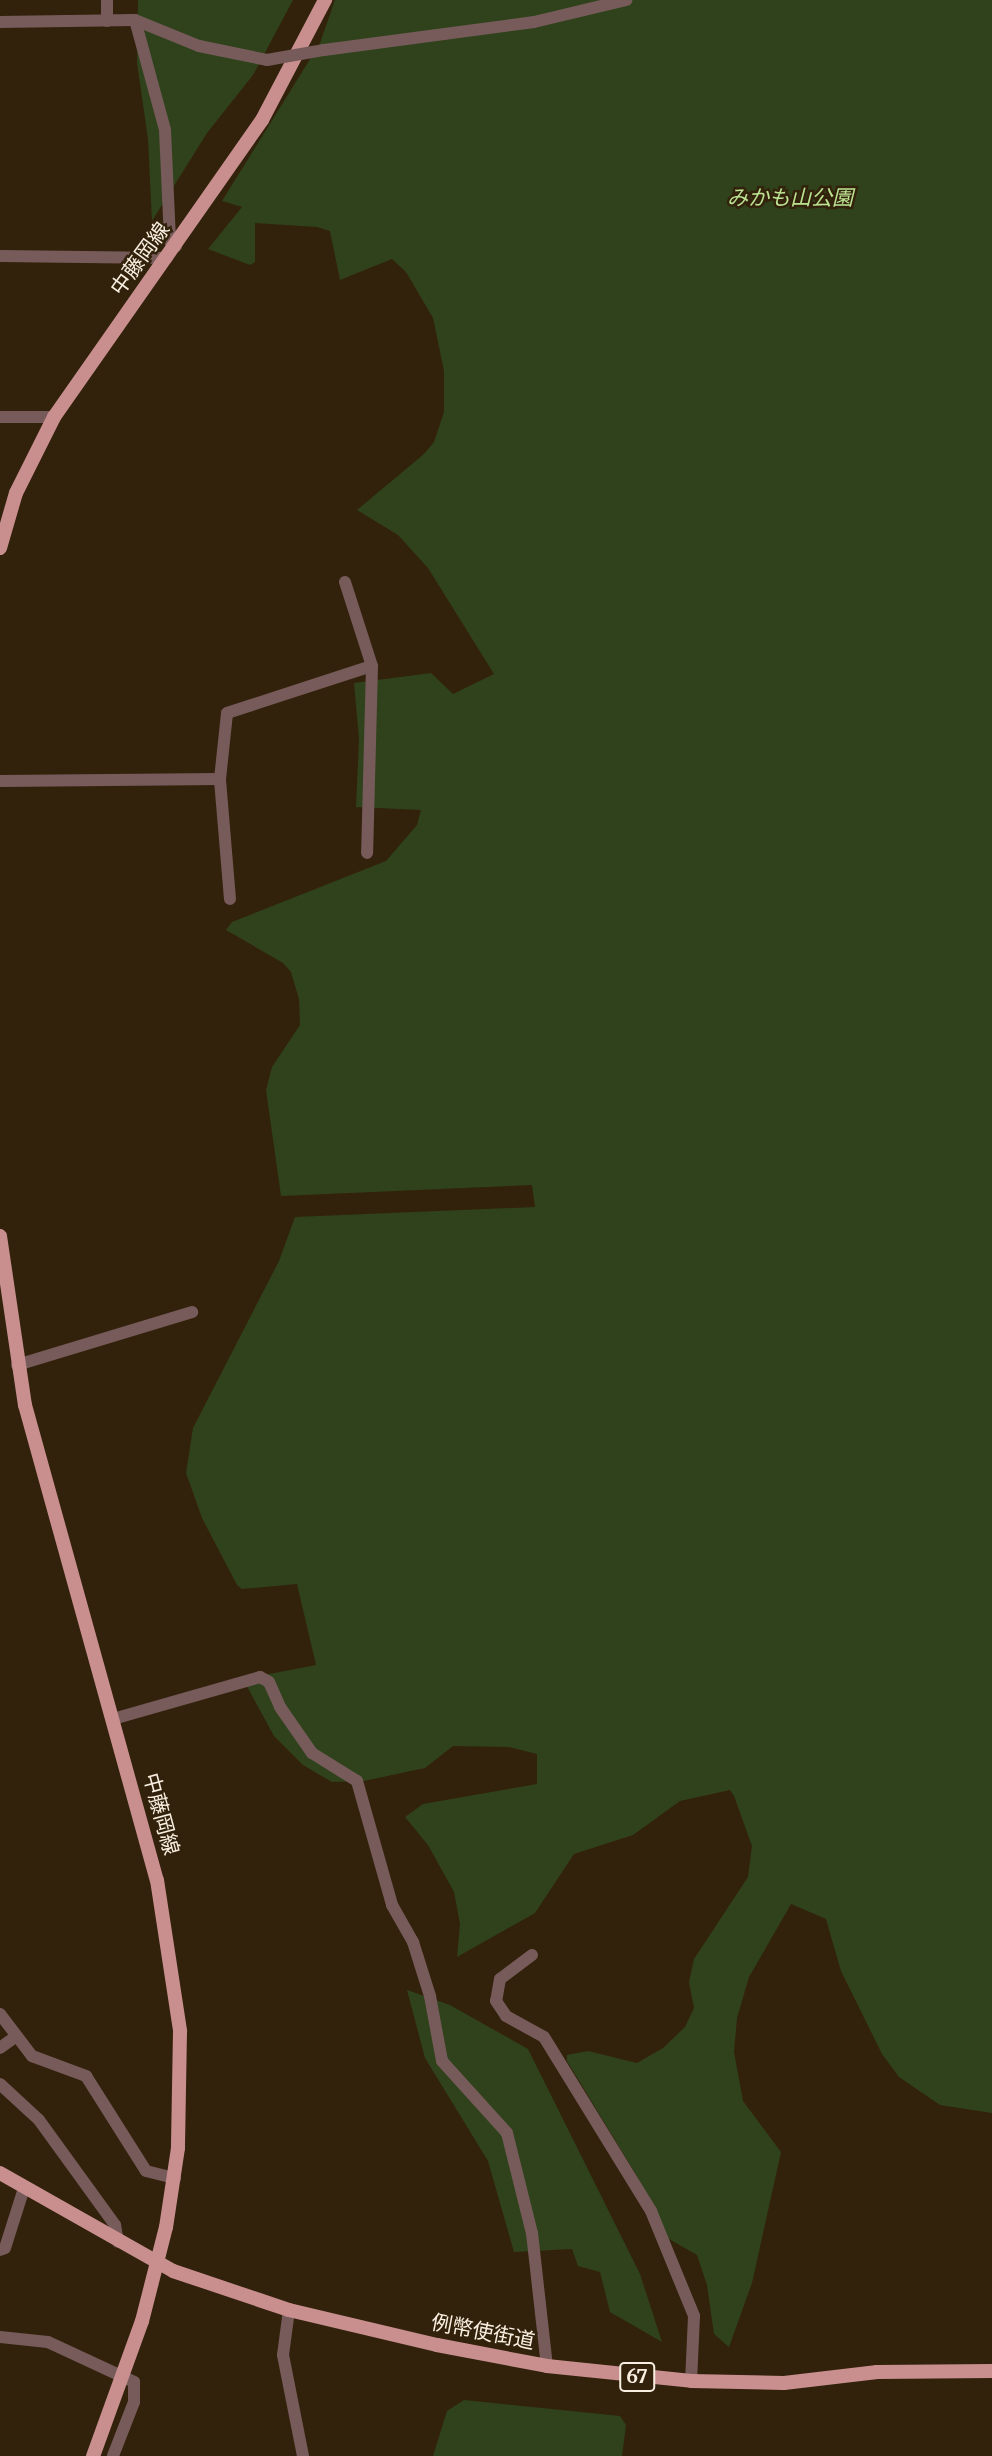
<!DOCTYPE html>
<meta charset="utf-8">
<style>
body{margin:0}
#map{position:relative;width:992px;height:2456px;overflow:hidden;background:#32220b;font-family:Merriweather,"Noto Sans JP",serif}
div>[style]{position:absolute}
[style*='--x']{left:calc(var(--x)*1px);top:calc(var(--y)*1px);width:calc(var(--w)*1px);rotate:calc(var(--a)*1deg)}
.green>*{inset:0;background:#30421b}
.minor>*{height:12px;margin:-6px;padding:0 6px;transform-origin:6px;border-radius:6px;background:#775b5b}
.major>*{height:14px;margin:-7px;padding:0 7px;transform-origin:7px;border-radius:7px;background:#c98f8f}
.minor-bridge>*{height:12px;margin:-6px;padding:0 6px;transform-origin:6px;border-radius:6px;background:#775b5b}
span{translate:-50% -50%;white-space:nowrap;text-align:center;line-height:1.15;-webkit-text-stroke:5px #32220b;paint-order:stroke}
.shield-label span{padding:2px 5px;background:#32220b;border:2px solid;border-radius:5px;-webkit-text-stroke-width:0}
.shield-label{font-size:19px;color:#f9efe1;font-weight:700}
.park-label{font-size:21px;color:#bbe392;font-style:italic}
.street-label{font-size:21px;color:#f9efe1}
</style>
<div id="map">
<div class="green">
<div style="clip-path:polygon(138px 0,293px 0,253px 75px,207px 133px,152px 221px,148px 139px,137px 63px)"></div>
<div style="clip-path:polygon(335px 0,992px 0,992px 2113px,940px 2105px,899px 2077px,882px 2054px,841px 1971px,826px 1919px,791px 1904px,749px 1977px,737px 2018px,734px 2052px,743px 2101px,781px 2152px,752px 2283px,729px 2347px,714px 2334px,707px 2285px,697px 2255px,662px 2235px,649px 2218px,638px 2178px,567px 2061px,567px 2055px,588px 2051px,637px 2063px,663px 2048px,685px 2027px,694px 2008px,689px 1982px,694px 1959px,748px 1877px,752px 1846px,734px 1796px,730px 1790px,680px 1801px,633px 1835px,574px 1854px,535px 1913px,457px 1957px,460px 1924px,454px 1892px,428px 1845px,405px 1817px,423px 1804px,537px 1784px,537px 1754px,509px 1747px,453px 1746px,425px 1768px,364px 1781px,332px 1782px,303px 1765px,274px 1736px,243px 1679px,316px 1665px,297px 1584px,242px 1589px,237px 1585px,202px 1518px,186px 1473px,193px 1428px,279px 1261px,295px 1217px,535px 1207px,532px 1185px,281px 1196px,266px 1090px,272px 1067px,300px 1025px,299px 999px,291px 972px,283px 963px,226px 930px,232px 922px,386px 861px,417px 825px,421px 810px,356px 807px,359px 739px,354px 683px,431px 673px,453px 694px,494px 674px,428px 568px,398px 535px,357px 510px,424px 454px,434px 442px,444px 412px,444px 371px,433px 318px,406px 272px,392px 259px,340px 280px,330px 231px,317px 227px,255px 223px,255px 262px,250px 265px,208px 249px,242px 207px,222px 201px,320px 43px)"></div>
<div style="clip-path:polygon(407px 1990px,450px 2005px,528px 2049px,640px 2274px,662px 2342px,610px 2312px,600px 2272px,578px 2266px,572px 2249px,514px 2252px,488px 2161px,425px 2058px)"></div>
<div style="clip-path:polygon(464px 2400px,620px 2416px,626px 2425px,622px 2456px,433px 2456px,447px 2411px)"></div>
</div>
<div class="minor">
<div style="--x:107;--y:0;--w:21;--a:90"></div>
<div style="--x:135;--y:20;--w:114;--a:74.7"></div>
<div style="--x:165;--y:130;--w:111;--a:87.4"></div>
<div style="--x:170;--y:241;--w:8;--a:40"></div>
<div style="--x:0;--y:22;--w:135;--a:-0.8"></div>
<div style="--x:135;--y:20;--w:69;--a:22.1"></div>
<div style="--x:199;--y:46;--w:69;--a:11.6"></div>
<div style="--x:324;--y:50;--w:212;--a:-7.6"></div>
<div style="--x:534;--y:22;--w:95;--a:-13.4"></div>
<div style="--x:0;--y:256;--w:167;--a:0.7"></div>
<div style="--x:0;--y:417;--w:54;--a:0"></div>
<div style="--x:345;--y:582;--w:88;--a:72.2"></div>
<div style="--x:372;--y:666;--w:187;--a:91.5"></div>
<div style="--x:0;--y:781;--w:220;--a:-0.5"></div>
<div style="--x:230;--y:899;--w:120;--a:-94.8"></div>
<div style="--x:220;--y:779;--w:66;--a:-83.9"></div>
<div style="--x:227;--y:713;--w:152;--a:-18"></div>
<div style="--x:17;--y:1365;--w:183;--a:-16.8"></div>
<div style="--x:113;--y:1719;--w:153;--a:-15.9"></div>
<div style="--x:260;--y:1677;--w:10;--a:29"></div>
<div style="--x:269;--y:1682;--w:27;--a:66"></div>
<div style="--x:280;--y:1707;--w:56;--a:55.2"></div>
<div style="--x:312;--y:1753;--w:53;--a:31.9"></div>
<div style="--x:357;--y:1781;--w:129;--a:74.2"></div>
<div style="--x:392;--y:1905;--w:43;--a:60.4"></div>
<div style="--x:413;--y:1942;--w:57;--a:72.5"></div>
<div style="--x:430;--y:1996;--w:66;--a:79.5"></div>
<div style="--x:442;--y:2061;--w:97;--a:47.9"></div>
<div style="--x:507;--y:2133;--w:103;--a:76"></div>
<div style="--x:532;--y:2233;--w:134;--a:83.6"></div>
<div style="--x:532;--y:1955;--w:40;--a:143"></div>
<div style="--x:500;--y:1979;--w:22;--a:100"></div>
<div style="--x:496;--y:2001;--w:18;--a:56"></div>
<div style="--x:506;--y:2016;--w:43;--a:28.9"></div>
<div style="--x:544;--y:2037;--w:204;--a:58.4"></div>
<div style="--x:651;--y:2211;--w:113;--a:67.7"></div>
<div style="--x:694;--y:2316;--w:65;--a:92.6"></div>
<div style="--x:0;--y:2014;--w:53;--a:52.7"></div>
<div style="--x:32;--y:2056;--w:58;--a:20.3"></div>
<div style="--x:86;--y:2076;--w:112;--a:57.7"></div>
<div style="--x:146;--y:2171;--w:30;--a:14"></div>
<div style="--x:0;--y:2048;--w:19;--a:-36"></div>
<div style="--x:0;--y:2084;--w:53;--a:42.7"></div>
<div style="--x:39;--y:2120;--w:130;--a:54.1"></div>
<div style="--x:115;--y:2225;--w:17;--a:80"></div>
<div style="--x:0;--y:2250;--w:5;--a:-22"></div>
<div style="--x:5;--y:2248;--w:63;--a:-72.4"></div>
<div style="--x:289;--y:2310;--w:45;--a:97.6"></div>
<div style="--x:283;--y:2355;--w:103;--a:78.8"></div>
<div style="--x:0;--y:2337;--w:48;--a:5.9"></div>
<div style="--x:48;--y:2342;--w:95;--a:24.9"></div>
<div style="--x:134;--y:2382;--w:20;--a:90"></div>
<div style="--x:134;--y:2402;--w:58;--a:111.3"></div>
</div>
<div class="major">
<div style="--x:0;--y:548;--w:57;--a:-73.8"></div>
<div style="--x:16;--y:493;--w:85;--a:-63.4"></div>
<div style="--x:54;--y:417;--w:363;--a:-55"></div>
<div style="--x:262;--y:120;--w:136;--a:-62.3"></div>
<div style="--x:0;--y:1236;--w:171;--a:81.6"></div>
<div style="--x:25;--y:1405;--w:493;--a:74.5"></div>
<div style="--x:157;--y:1880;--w:153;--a:81.3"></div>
<div style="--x:180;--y:2031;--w:117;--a:91"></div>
<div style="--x:178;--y:2148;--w:80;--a:98.6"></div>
<div style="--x:166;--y:2227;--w:97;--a:104.3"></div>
<div style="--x:142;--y:2321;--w:144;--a:109.9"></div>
<div style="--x:0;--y:2173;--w:199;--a:29.5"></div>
<div style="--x:173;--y:2271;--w:122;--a:18.6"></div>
<div style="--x:289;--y:2310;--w:152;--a:13.3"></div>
<div style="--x:437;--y:2345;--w:112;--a:10.8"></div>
<div style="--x:547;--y:2366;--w:145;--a:5.9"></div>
<div style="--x:691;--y:2381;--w:93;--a:1.2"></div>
<div style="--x:784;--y:2383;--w:94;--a:-6.7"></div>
<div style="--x:877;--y:2372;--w:115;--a:-0.5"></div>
</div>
<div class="minor-bridge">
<div style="--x:267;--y:60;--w:58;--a:-10"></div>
</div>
<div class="shield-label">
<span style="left:637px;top:2377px">67</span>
</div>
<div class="park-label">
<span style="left:790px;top:198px">みかも山公園</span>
</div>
<div class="street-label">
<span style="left:140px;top:259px;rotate:-54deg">中藤岡線</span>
<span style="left:161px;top:1814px;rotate:75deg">中藤岡線</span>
<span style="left:483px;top:2332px;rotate:11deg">例幣使街道</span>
</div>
</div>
